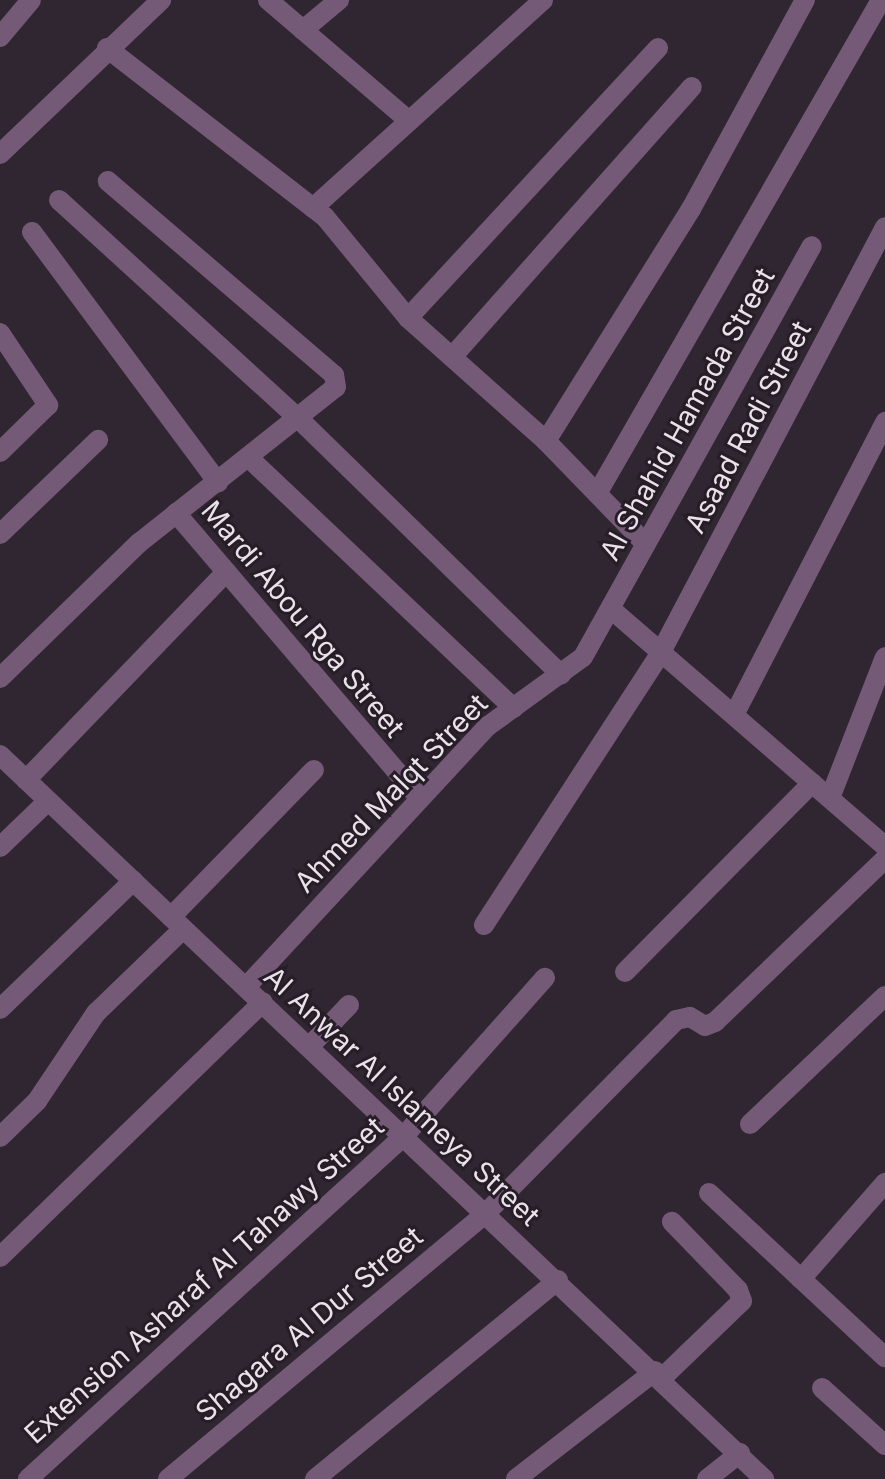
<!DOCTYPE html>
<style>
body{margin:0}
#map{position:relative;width:885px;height:1479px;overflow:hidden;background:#302631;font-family:Inter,sans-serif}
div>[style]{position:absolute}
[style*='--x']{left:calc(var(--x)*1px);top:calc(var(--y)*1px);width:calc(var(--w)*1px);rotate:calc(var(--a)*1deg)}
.minor>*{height:20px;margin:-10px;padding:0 10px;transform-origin:10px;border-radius:10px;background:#745a77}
span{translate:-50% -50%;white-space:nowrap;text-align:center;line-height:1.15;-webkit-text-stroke:6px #261d27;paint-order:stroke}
.street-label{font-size:28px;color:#e9e2ea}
</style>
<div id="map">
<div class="minor">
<div style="--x:268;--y:0;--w:184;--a:40.6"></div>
<div style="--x:303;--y:30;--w:47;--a:-39.8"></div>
<div style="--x:0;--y:37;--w:48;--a:-50"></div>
<div style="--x:107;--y:48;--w:276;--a:37.8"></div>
<div style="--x:325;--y:217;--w:131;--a:50.6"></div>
<div style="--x:408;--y:318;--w:185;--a:41.7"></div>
<div style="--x:546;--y:441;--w:142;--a:45.9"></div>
<div style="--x:0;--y:154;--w:223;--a:-43.7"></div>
<div style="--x:59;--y:200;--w:325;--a:42.4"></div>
<div style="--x:299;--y:419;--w:366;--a:44.3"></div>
<div style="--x:313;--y:208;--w:310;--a:-42.1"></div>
<div style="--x:32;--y:232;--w:312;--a:53.4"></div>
<div style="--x:408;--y:318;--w:368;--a:-47.2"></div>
<div style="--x:0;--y:333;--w:87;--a:56.3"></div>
<div style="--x:48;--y:405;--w:67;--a:135.6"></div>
<div style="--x:452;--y:357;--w:361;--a:-48.4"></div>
<div style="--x:546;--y:441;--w:274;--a:-58"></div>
<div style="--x:691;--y:209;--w:238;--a:-61.4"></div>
<div style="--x:249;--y:458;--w:364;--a:43.4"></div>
<div style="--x:598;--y:492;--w:568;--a:-60.09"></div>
<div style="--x:176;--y:513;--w:375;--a:49.5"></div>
<div style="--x:0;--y:534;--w:136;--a:-43.8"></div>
<div style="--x:611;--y:609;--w:362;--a:40.9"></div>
<div style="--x:0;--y:678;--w:194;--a:-44.2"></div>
<div style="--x:139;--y:543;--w:251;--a:-38.4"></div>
<div style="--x:336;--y:387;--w:12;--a:-99"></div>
<div style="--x:334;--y:375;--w:298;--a:-139.4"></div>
<div style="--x:734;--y:715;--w:330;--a:-62.7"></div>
<div style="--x:0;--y:755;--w:1053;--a:43.46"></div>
<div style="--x:26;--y:780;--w:289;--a:-46.1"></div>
<div style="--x:830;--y:798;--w:151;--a:-68.7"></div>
<div style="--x:0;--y:847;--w:66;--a:-43.8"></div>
<div style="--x:171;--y:917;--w:205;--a:-45.8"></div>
<div style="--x:484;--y:925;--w:325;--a:-57"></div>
<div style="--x:661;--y:652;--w:480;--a:-62.2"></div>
<div style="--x:625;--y:972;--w:266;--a:-45.3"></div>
<div style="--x:246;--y:987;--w:356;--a:-47.2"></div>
<div style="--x:488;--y:726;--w:117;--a:-36"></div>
<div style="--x:583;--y:657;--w:470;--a:-60.9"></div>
<div style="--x:0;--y:1009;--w:185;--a:-43.9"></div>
<div style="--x:309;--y:1047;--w:58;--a:-46.4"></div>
<div style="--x:750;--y:1124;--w:186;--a:-43.5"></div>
<div style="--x:0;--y:1137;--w:52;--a:-44.2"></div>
<div style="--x:37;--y:1101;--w:106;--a:-56.2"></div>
<div style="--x:96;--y:1013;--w:121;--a:-44"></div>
<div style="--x:709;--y:1193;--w:241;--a:43"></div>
<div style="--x:0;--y:1257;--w:366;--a:-44.1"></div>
<div style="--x:801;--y:1279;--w:128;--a:-48.8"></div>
<div style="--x:662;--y:1378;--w:111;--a:-43.9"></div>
<div style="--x:742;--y:1301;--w:12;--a:-110"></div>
<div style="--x:738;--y:1290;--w:95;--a:-134.1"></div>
<div style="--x:822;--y:1388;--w:85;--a:42.1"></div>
<div style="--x:28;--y:1479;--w:509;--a:-42.37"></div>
<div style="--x:404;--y:1136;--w:212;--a:-48.3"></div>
<div style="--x:168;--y:1479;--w:415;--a:-39.9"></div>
<div style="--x:486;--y:1213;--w:271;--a:-45.4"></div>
<div style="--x:676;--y:1020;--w:14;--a:-12"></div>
<div style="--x:690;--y:1017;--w:17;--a:31"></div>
<div style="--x:705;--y:1026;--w:11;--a:-22"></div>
<div style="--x:715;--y:1022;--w:236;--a:-43.8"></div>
<div style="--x:315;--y:1479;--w:314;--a:-39.3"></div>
<div style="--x:516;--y:1479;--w:176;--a:-37.8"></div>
<div style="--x:707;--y:1479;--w:42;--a:-38.2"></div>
</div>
<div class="street-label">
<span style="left:687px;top:414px;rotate:-61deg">Al Shahid Hamada Street</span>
<span style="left:748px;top:427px;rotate:-62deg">Asaad Radi Street</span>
<span style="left:303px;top:619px;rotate:50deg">Mardi Abou Rga Street</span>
<span style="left:391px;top:793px;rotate:-46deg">Ahmed Malqt Street</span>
<span style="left:402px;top:1096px;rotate:43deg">Al Anwar Al Islameya Street</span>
<span style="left:204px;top:1280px;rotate:-42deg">Extension Asharaf Al Tahawy Street</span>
<span style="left:309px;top:1324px;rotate:-40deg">Shagara Al Dur Street</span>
</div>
</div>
